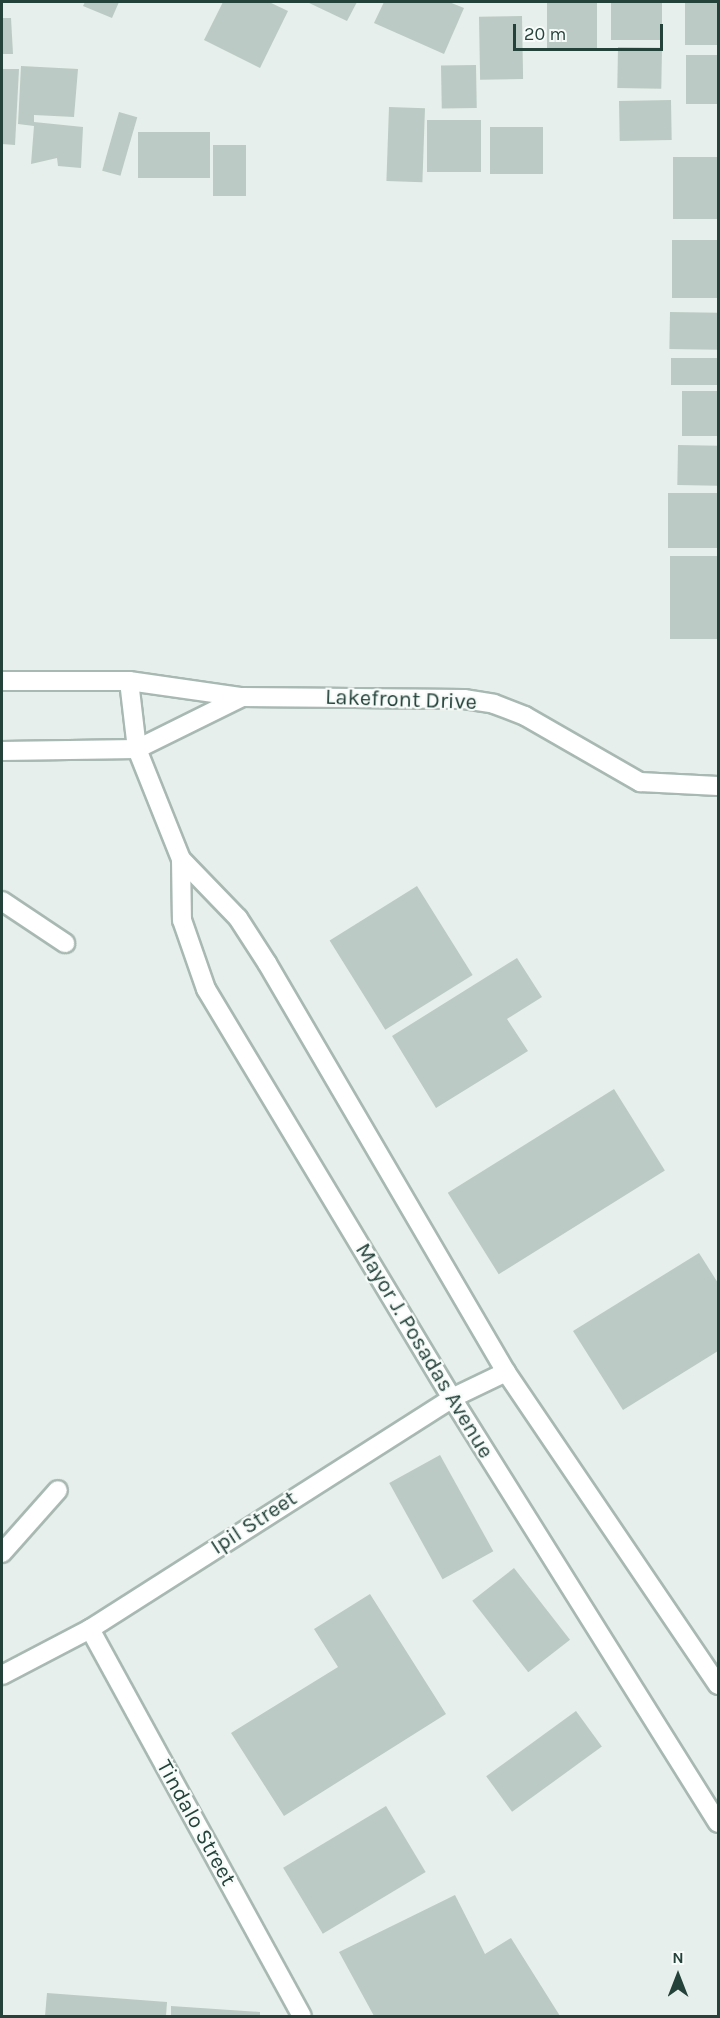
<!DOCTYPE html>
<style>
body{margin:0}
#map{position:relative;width:720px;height:2018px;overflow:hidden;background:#e6efeb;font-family:Karla,sans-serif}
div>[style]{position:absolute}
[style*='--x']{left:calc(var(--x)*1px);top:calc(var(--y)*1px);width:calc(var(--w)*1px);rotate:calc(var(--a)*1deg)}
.building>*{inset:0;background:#bbcac4;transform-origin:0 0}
.roads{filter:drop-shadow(2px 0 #a8b8b2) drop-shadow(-2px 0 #a8b8b2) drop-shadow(0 2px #a8b8b2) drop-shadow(0 -2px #a8b8b2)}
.service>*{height:18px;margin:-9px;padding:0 9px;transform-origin:9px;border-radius:9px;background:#fff}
.minor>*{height:18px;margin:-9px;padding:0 9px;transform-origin:9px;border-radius:9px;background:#fff}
.tertiary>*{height:18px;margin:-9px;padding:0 9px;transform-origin:9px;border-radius:9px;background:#fff}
span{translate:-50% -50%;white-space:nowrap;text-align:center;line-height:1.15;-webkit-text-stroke:4.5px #f7fbf9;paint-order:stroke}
.street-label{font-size:22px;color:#24423a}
.frame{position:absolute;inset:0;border:3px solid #24423a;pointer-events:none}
.north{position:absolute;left:648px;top:1946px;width:60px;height:60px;-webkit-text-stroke:4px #f7fbf9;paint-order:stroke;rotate:0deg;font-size:16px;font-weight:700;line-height:24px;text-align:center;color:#24423a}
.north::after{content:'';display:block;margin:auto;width:21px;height:27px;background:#24423a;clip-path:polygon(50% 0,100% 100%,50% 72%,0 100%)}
.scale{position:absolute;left:513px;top:24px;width:150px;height:27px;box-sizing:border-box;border:3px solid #24423a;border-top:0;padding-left:8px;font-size:18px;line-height:21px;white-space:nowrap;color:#24423a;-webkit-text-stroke:4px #f7fbf9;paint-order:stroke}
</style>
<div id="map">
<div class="building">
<div style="clip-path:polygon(85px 2px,119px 2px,112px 18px,83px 6px)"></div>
<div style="clip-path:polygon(223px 2px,269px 2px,288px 11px,260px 68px,204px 40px)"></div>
<div style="clip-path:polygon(307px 2px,357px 2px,347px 21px)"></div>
<div style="clip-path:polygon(384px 2px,449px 2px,464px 8px,444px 54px,374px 23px)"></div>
<div style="left:547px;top:2px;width:50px;height:46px"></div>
<div style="left:611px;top:2px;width:51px;height:38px"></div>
<div style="left:685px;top:2px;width:33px;height:43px"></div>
<div style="left:522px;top:16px;width:63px;height:43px;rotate:89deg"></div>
<div style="clip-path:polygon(2px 18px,11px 18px,13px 54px,2px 54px)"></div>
<div style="left:618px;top:47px;width:44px;height:41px;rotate:1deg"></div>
<div style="left:686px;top:55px;width:32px;height:49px"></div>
<div style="left:476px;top:65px;width:43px;height:35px;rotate:89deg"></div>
<div style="clip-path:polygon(21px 66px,78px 69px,74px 117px,34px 115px,34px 122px,83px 127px,81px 168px,58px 166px,57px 158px,31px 164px,34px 126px,18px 124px)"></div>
<div style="clip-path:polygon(2px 69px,19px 69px,15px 145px,2px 144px)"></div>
<div style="left:671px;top:100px;width:40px;height:52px;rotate:89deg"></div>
<div style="left:389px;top:107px;width:36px;height:74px;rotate:2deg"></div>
<div style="left:119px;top:112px;width:19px;height:61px;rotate:16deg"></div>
<div style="left:427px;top:120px;width:54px;height:52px"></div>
<div style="left:490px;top:127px;width:53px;height:47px"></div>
<div style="left:138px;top:132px;width:72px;height:46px"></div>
<div style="left:213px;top:145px;width:33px;height:51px"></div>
<div style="left:718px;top:157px;width:62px;height:45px;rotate:90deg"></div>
<div style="left:718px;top:240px;width:58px;height:46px;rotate:90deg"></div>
<div style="left:670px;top:312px;width:48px;height:37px;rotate:1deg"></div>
<div style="left:671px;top:358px;width:47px;height:27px"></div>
<div style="left:682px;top:391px;width:36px;height:45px"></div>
<div style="left:678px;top:445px;width:40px;height:40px;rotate:1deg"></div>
<div style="left:668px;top:493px;width:50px;height:55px"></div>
<div style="left:670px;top:556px;width:48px;height:83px"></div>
<div style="left:417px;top:886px;width:105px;height:103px;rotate:58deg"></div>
<div style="clip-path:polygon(517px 958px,542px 997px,507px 1019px,528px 1051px,436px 1108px,392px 1036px)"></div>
<div style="left:614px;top:1089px;width:96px;height:196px;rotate:58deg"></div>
<div style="clip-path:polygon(699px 1253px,718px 1283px,718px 1351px,623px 1410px,573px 1331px)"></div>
<div style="left:440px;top:1455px;width:110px;height:58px;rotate:61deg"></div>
<div style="left:514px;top:1568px;width:91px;height:53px;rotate:52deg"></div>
<div style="clip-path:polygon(370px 1594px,446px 1714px,284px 1816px,231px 1733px,338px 1667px,314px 1629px)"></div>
<div style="left:576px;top:1711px;width:44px;height:111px;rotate:54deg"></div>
<div style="left:386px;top:1806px;width:77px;height:120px;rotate:59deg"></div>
<div style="clip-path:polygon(455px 1895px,485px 1954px,511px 1938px,560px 2016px,374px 2016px,339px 1952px)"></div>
<div style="clip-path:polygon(47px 1993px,167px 2002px,166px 2016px,45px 2016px)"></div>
<div style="clip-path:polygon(171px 2006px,260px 2012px,260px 2016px,171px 2016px)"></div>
</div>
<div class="roads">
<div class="service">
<div style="--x:2;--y:901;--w:76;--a:33.7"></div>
<div style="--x:2;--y:1553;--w:84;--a:-48.4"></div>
</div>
<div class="minor">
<div style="--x:129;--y:681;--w:68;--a:83.3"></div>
<div style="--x:137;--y:749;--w:118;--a:68.2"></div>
<div style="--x:181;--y:859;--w:61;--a:89.1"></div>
<div style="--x:182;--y:920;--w:73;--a:70.8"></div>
<div style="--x:206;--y:989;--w:477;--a:59"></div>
<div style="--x:452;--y:1398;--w:501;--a:57.96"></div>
<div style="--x:181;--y:859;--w:82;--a:46"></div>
<div style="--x:238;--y:918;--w:54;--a:57.2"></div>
<div style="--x:267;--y:963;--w:474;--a:59.7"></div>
<div style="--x:506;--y:1372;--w:378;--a:55.9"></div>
<div style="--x:90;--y:1629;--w:441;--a:61.3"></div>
<div style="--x:2;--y:1675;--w:99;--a:-27.6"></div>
<div style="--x:90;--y:1629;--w:429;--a:-32.5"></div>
<div style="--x:452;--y:1398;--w:60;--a:-25.7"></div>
</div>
<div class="tertiary">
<div style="--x:2;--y:681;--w:127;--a:0"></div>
<div style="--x:129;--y:681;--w:114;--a:8.1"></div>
<div style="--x:242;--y:697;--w:222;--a:0.5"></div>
<div style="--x:464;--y:699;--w:30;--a:9"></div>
<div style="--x:494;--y:704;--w:33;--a:21"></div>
<div style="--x:525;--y:716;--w:133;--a:29.9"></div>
<div style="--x:640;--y:782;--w:78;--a:2.9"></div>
<div style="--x:2;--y:751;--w:135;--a:-0.8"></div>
<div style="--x:137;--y:749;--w:117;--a:-26.3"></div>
</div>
</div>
<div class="street-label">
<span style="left:401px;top:700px;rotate:2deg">Lakefront Drive</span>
<span style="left:424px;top:1351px;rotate:59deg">Mayor J. Posadas Avenue</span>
<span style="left:254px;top:1523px;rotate:-33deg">Ipil Street</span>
<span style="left:196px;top:1823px;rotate:61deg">Tindalo Street</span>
</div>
<div class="frame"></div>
<div class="north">N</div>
<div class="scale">20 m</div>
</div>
